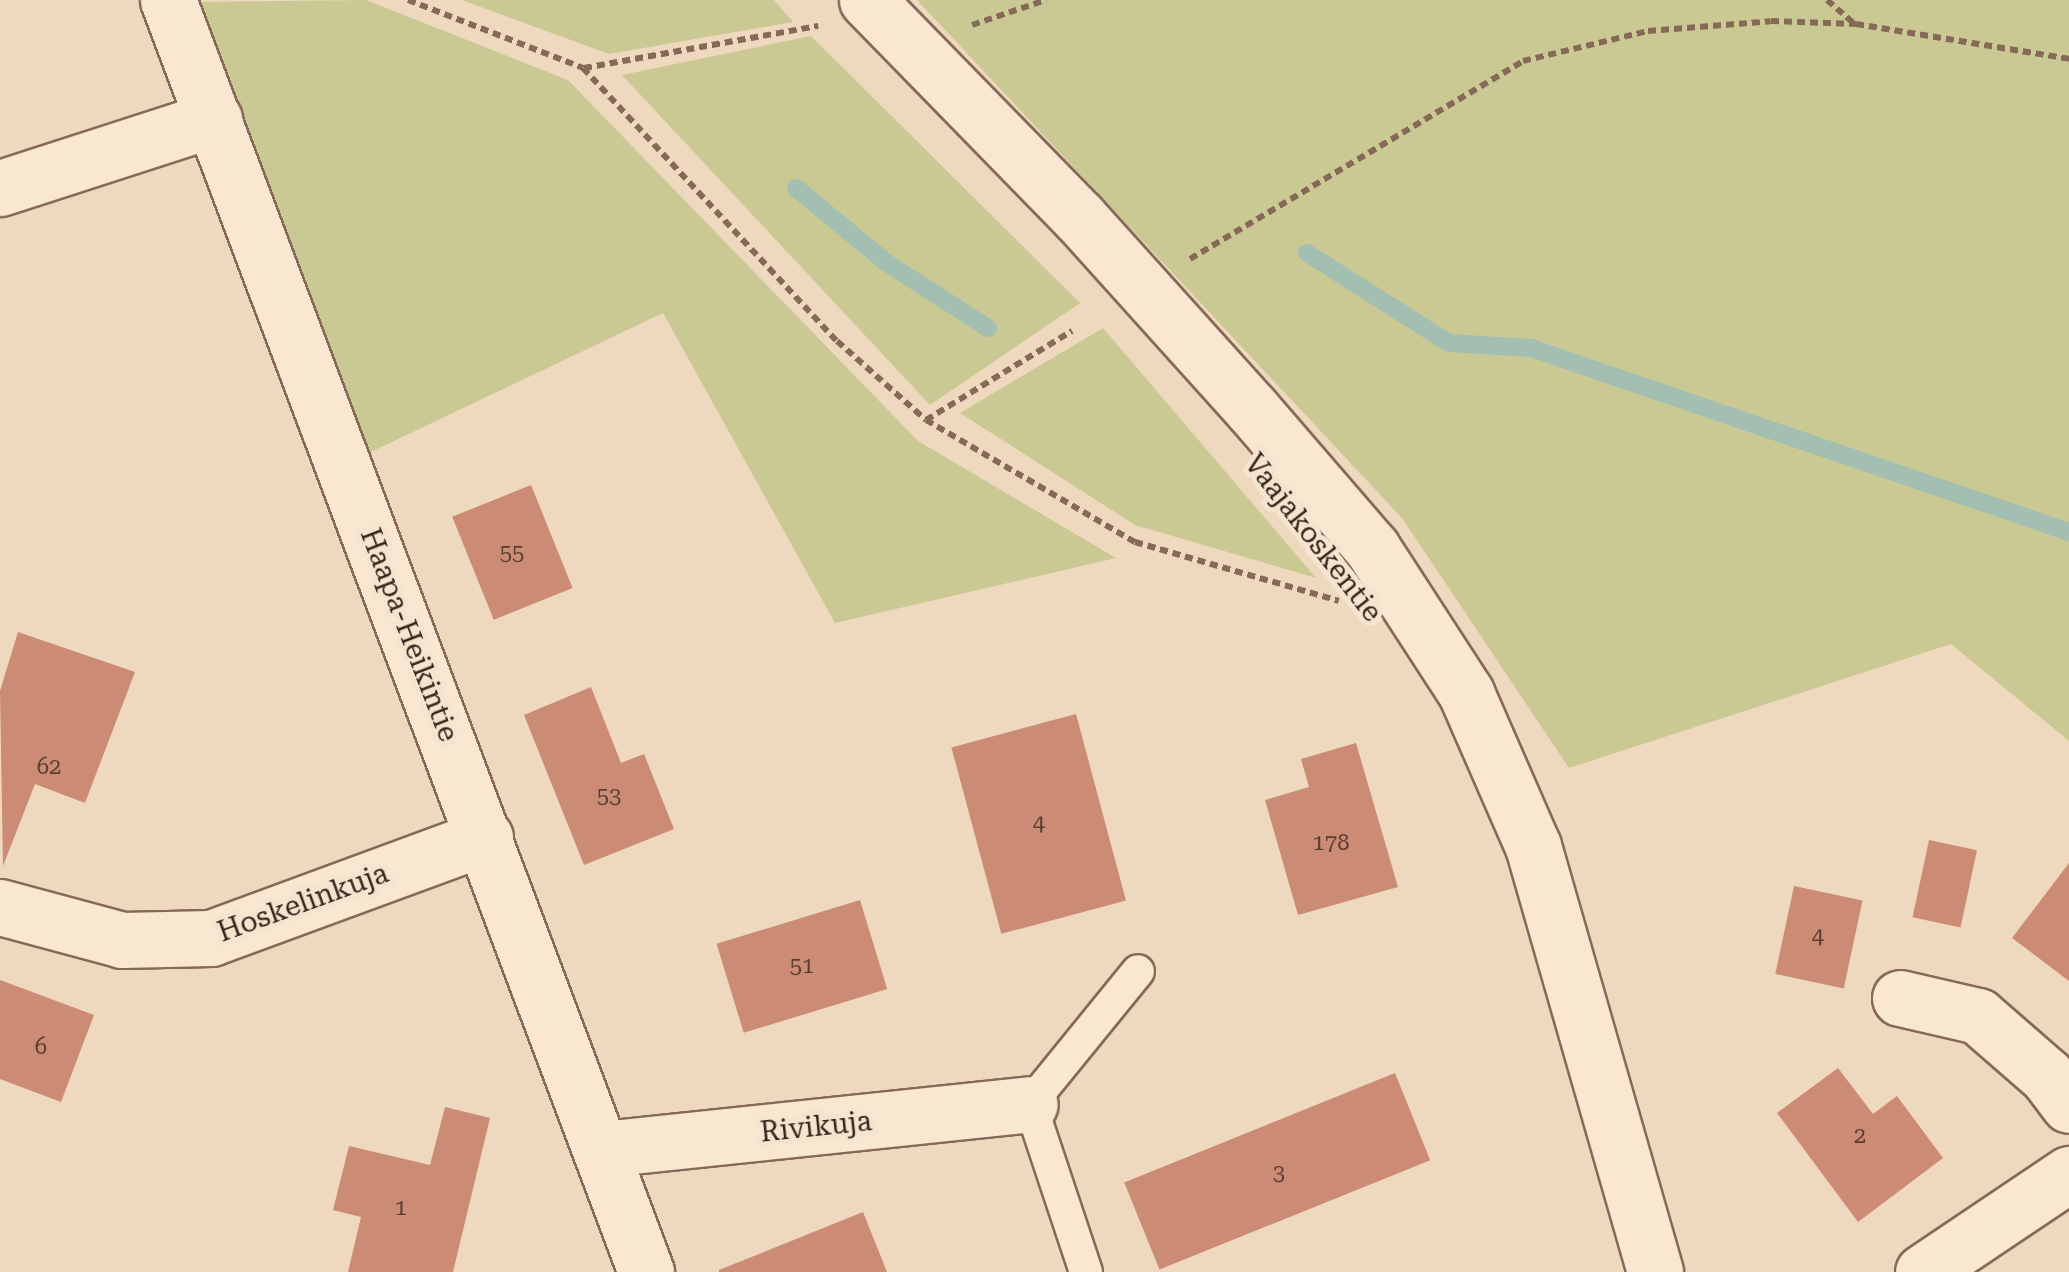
<!DOCTYPE html>
<style>
body{margin:0}
#map{position:relative;width:2069px;height:1272px;overflow:hidden;background:#eed8be;font-family:"Roboto Serif",serif}
div>[style]{position:absolute}
[style*='--x']{left:calc(var(--x)*1px);top:calc(var(--y)*1px);width:calc(var(--w)*1px);rotate:calc(var(--a)*1deg)}
.green>*{inset:0;background:#cbc993}
.stream>*{height:18px;margin:-9px;padding:0 9px;transform-origin:9px;border-radius:9px;background:#a2bfb2}
.building>*{inset:0;background:#cc8b74;transform-origin:0 0}
.path>*{height:6px;margin-top:-3px;transform-origin:0;background:repeating-linear-gradient(90deg,#866957 0 8px,transparent 0 13px)}
.roads{filter:drop-shadow(2px 0 #866957) drop-shadow(-2px 0 #866957) drop-shadow(0 2px #866957) drop-shadow(0 -2px #866957)}
.service>*{height:32px;margin:-16px;padding:0 16px;transform-origin:16px;border-radius:16px;background:#f9e7d1}
.minor>*{height:55px;margin:-27.5px;padding:0 27.5px;transform-origin:27.5px;border-radius:27.5px;background:#f9e7d1}
.secondary>*{height:55px;margin:-27.5px;padding:0 27.5px;transform-origin:27.5px;border-radius:27.5px;background:#f9e7d1}
span{translate:-50% -50%;white-space:nowrap;text-align:center;line-height:1.15;-webkit-text-stroke:10px #f5e4ce;paint-order:stroke}
.number-label{font-size:22px;color:#5b3e32}
.number-label span{-webkit-text-stroke-width:0}
.street-label{font-size:28px;color:#35241c}
</style>
<div id="map">
<div class="green">
<div style="clip-path:polygon(366px 0,568px 80px,918px 441px,1116px 558px,835px 623px,663px 313px,356px 459px,199px 2px)"></div>
<div style="clip-path:polygon(462px 0,774px 0,793px 22px,609px 54px)"></div>
<div style="clip-path:polygon(917px 0,2069px 0,2069px 741px,1951px 644px,1569px 768px,1402px 518px)"></div>
<div style="clip-path:polygon(811px 36px,1080px 303px,930px 405px,622px 75px)"></div>
<div style="clip-path:polygon(1103px 328px,1316px 578px,1135px 525px,960px 413px)"></div>
</div>
<div class="stream">
<div style="--x:796;--y:188;--w:118;--a:39.5"></div>
<div style="--x:887;--y:263;--w:120;--a:32.8"></div>
<div style="--x:1307;--y:253;--w:168;--a:32.4"></div>
<div style="--x:1449;--y:343;--w:82;--a:3.5"></div>
<div style="--x:1531;--y:348;--w:569;--a:18.88"></div>
</div>
<div class="building">
<div style="left:531px;top:485px;width:111px;height:85px;rotate:68deg"></div>
<div style="clip-path:polygon(18px 632px,135px 672px,85px 803px,35px 784px,3px 866px,0 691px)"></div>
<div style="clip-path:polygon(591px 687px,621px 763px,644px 754px,674px 829px,584px 865px,524px 715px)"></div>
<div style="left:1076px;top:714px;width:193px;height:129px;rotate:75deg"></div>
<div style="clip-path:polygon(1356px 743px,1398px 887px,1298px 915px,1265px 800px,1309px 787px,1301px 759px)"></div>
<div style="left:1929px;top:840px;width:49px;height:79px;rotate:12deg"></div>
<div style="clip-path:polygon(2069px 863px,2069px 981px,2012px 938px)"></div>
<div style="left:1794px;top:886px;width:70px;height:90px;rotate:12deg"></div>
<div style="left:860px;top:900px;width:93px;height:150px;rotate:73deg"></div>
<div style="clip-path:polygon(0 980px,94px 1015px,61px 1102px,0 1079px)"></div>
<div style="clip-path:polygon(1838px 1068px,1873px 1114px,1897px 1096px,1943px 1158px,1858px 1222px,1777px 1113px)"></div>
<div style="left:1395px;top:1073px;width:94px;height:292px;rotate:68deg"></div>
<div style="clip-path:polygon(445px 1107px,490px 1118px,453px 1272px,348px 1272px,361px 1217px,333px 1210px,349px 1146px,430px 1165px)"></div>
<div style="clip-path:polygon(863px 1212px,887px 1272px,719px 1272px,719px 1270px)"></div>
</div>
<div class="path">
<div style="--x:408;--y:0;--w:188;--a:21.2"></div>
<div style="--x:583;--y:68;--w:373;--a:47.1"></div>
<div style="--x:837;--y:341;--w:119;--a:41.6"></div>
<div style="--x:926;--y:420;--w:242;--a:30.3"></div>
<div style="--x:1135;--y:542;--w:212;--a:16.1"></div>
<div style="--x:1827;--y:0;--w:37;--a:41"></div>
<div style="--x:972;--y:25;--w:78;--a:-18.7"></div>
<div style="--x:584;--y:68;--w:238;--a:-10.2"></div>
<div style="--x:1190;--y:259;--w:387;--a:-30.7"></div>
<div style="--x:1523;--y:61;--w:129;--a:-13.5"></div>
<div style="--x:1648;--y:31;--w:123;--a:-4.6"></div>
<div style="--x:1771;--y:21;--w:85;--a:2"></div>
<div style="--x:1856;--y:24;--w:216;--a:9.3"></div>
<div style="--x:926;--y:420;--w:171;--a:-31.4"></div>
</div>
<div class="roads">
<div class="service">
<div style="--x:1086;--y:1272;--w:177;--a:-108.4"></div>
<div style="--x:1030;--y:1104;--w:171;--a:-50.9"></div>
</div>
<div class="minor">
<div style="--x:168;--y:0;--w:1359;--a:69.4"></div>
<div style="--x:0;--y:188;--w:225;--a:-17.9"></div>
<div style="--x:0;--y:907;--w:126;--a:15.1"></div>
<div style="--x:122;--y:940;--w:89;--a:-1.3"></div>
<div style="--x:211;--y:938;--w:292;--a:-20.2"></div>
<div style="--x:1900;--y:998;--w:80;--a:13"></div>
<div style="--x:1978;--y:1016;--w:91;--a:41"></div>
<div style="--x:2047;--y:1076;--w:36;--a:53"></div>
<div style="--x:603;--y:1149;--w:429;--a:-6"></div>
<div style="--x:1923;--y:1272;--w:176;--a:-33.9"></div>
</div>
<div class="secondary">
<div style="--x:867;--y:0;--w:303;--a:45.7"></div>
<div style="--x:1079;--y:217;--w:258;--a:48"></div>
<div style="--x:1252;--y:409;--w:184;--a:49.2"></div>
<div style="--x:1372;--y:548;--w:173;--a:57"></div>
<div style="--x:1466;--y:693;--w:167;--a:66.4"></div>
<div style="--x:1533;--y:846;--w:443;--a:74"></div>
</div>
</div>
<div class="number-label">
<span style="left:512px;top:553px">55</span>
<span style="left:49px;top:767px">62</span>
<span style="left:609px;top:796px">53</span>
<span style="left:1039px;top:824px">4</span>
<span style="left:1331px;top:843px">178</span>
<span style="left:1818px;top:937px">4</span>
<span style="left:802px;top:966px">51</span>
<span style="left:41px;top:1047px">6</span>
<span style="left:1860px;top:1136px">2</span>
<span style="left:1279px;top:1173px">3</span>
<span style="left:401px;top:1208px">1</span>
</div>
<div class="street-label">
<span style="left:1313px;top:538px;rotate:52deg">Vaajakoskentie</span>
<span style="left:409px;top:635px;rotate:69deg">Haapa-Heikintie</span>
<span style="left:303px;top:903px;rotate:-20deg">Hoskelinkuja</span>
<span style="left:816px;top:1127px;rotate:-6deg">Rivikuja</span>
</div>
</div>
